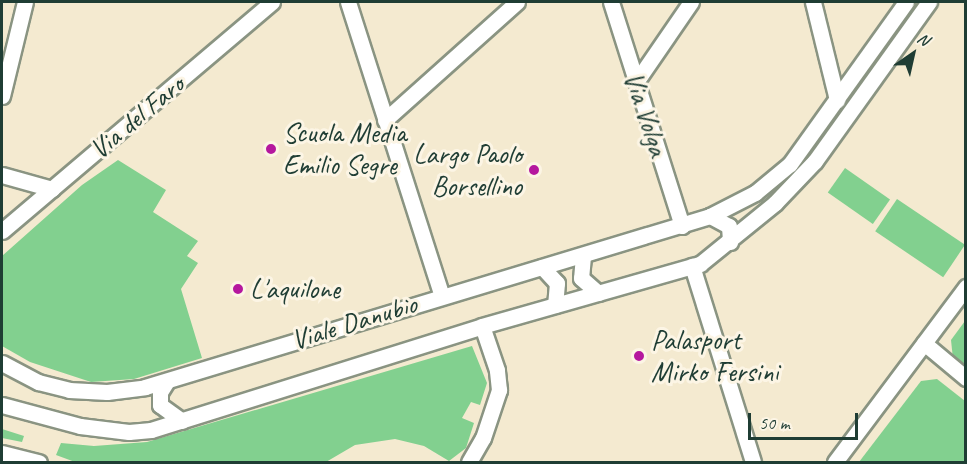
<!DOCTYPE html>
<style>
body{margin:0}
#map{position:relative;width:967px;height:464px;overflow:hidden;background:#f4ead0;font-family:Caveat,sans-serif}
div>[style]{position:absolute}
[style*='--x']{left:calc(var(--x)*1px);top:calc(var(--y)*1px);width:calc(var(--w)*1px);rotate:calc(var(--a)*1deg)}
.green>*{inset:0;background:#82d08f;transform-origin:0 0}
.roads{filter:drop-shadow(2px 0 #8a9482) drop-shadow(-2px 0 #8a9482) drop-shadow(0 2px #8a9482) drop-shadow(0 -2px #8a9482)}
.minor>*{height:15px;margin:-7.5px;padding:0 7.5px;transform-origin:7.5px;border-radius:7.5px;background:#fff}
.dots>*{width:16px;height:16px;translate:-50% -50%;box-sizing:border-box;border:3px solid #fcf5e5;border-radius:50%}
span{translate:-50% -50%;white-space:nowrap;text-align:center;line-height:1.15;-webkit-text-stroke:6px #fcf5e5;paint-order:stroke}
.street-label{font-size:28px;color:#1f3d34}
.poi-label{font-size:28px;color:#1f3d34}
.left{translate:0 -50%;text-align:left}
.right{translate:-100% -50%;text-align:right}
.frame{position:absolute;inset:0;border:3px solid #1f3d34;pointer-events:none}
.north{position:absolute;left:883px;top:24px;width:60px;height:60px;-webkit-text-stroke:4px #fcf5e5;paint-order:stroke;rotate:34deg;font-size:16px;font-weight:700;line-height:24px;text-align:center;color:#1f3d34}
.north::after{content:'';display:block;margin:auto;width:21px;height:27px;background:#1f3d34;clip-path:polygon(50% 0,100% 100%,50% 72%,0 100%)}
.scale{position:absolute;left:748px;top:413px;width:110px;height:27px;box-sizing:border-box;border:3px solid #1f3d34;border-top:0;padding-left:8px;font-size:18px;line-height:21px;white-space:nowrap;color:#1f3d34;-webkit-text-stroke:4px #fcf5e5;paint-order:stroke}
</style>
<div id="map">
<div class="green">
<div style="clip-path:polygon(118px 160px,166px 190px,153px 212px,198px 241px,187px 256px,198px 263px,181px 289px,202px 358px,134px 379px,91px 382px,30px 362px,2px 346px,2px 256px,82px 185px)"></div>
<div style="left:845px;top:168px;width:55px;height:30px;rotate:35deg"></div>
<div style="left:897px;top:199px;width:82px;height:39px;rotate:34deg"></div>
<div style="clip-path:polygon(965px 321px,965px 369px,953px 359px,951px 340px)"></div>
<div style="clip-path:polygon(472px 346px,487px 383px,480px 405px,471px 402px,462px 418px,474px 423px,466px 448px,449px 461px,424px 446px,395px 439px,355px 445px,326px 462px,75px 462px,56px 455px,61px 443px,94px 446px,147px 442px)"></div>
<div style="clip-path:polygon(937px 379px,965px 401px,965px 462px,859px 462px,921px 381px)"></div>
<div style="clip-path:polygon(2px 429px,24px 436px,22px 442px,2px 438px)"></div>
</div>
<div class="roads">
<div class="minor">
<div style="--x:348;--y:2;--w:306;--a:72.3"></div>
<div style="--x:611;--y:2;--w:235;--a:72.4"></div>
<div style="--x:813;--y:2;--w:101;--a:76.2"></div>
<div style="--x:636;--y:82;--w:97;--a:-55.5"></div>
<div style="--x:2;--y:96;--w:97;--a:-76.3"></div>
<div style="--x:385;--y:120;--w:177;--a:-41.8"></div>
<div style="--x:2;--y:175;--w:52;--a:15.6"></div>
<div style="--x:710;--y:216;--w:21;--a:28"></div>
<div style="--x:729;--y:226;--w:16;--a:86"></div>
<div style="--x:2;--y:231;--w:354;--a:-40.3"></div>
<div style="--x:583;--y:256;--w:22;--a:95"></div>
<div style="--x:581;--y:278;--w:23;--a:41"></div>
<div style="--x:692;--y:266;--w:205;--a:72.7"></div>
<div style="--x:542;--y:267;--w:22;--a:47"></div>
<div style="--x:557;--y:283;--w:22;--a:95"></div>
<div style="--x:924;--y:343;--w:55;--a:39.8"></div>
<div style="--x:2;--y:363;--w:41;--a:27.8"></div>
<div style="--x:38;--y:382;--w:32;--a:14"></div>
<div style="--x:69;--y:390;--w:38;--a:3"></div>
<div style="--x:107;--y:392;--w:38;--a:-7"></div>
<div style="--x:145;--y:387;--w:590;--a:-16.84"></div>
<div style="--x:710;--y:216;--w:51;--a:-27.1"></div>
<div style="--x:755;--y:193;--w:45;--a:-39.6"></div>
<div style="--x:790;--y:164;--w:199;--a:-54.4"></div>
<div style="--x:167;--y:381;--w:13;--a:122"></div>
<div style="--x:160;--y:392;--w:13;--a:90"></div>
<div style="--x:160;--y:405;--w:27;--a:36"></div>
<div style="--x:2;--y:405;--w:81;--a:15.1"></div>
<div style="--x:80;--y:426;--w:49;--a:7"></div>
<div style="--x:129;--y:432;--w:22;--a:-5"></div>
<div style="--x:151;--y:430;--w:347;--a:-17.4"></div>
<div style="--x:482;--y:326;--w:227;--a:-15.9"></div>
<div style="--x:700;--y:264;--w:97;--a:-39.1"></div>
<div style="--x:775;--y:203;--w:58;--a:-46.4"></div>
<div style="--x:815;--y:161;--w:196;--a:-54.4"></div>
<div style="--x:2;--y:453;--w:38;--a:14"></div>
<div style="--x:469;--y:462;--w:28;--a:-60"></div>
<div style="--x:483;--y:438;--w:51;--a:-71.6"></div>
<div style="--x:499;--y:390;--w:20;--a:-96"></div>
<div style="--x:497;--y:370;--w:46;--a:-108.8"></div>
<div style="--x:835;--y:462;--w:219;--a:-53.2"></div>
</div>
</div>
<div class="dots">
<div style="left:271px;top:149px;background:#b5179e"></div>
<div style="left:534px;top:170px;background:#b5179e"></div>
<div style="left:238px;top:289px;background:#b5179e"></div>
<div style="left:639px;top:356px;background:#b5179e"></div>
</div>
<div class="street-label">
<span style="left:646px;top:114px;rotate:72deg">Via Volga</span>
<span style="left:137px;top:117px;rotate:-40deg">Via del Faro</span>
<span style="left:354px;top:322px;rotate:-17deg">Viale Danubio</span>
</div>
<div class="poi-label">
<span class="left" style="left:283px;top:149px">Scuola Media<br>Emilio Segre</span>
<span class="right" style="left:522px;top:170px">Largo Paolo<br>Borsellino</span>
<span class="left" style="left:250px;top:289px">L'aquilone</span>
<span class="left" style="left:651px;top:356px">Palasport<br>Mirko Fersini</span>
</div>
<div class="frame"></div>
<div class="north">N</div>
<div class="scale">50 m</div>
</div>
